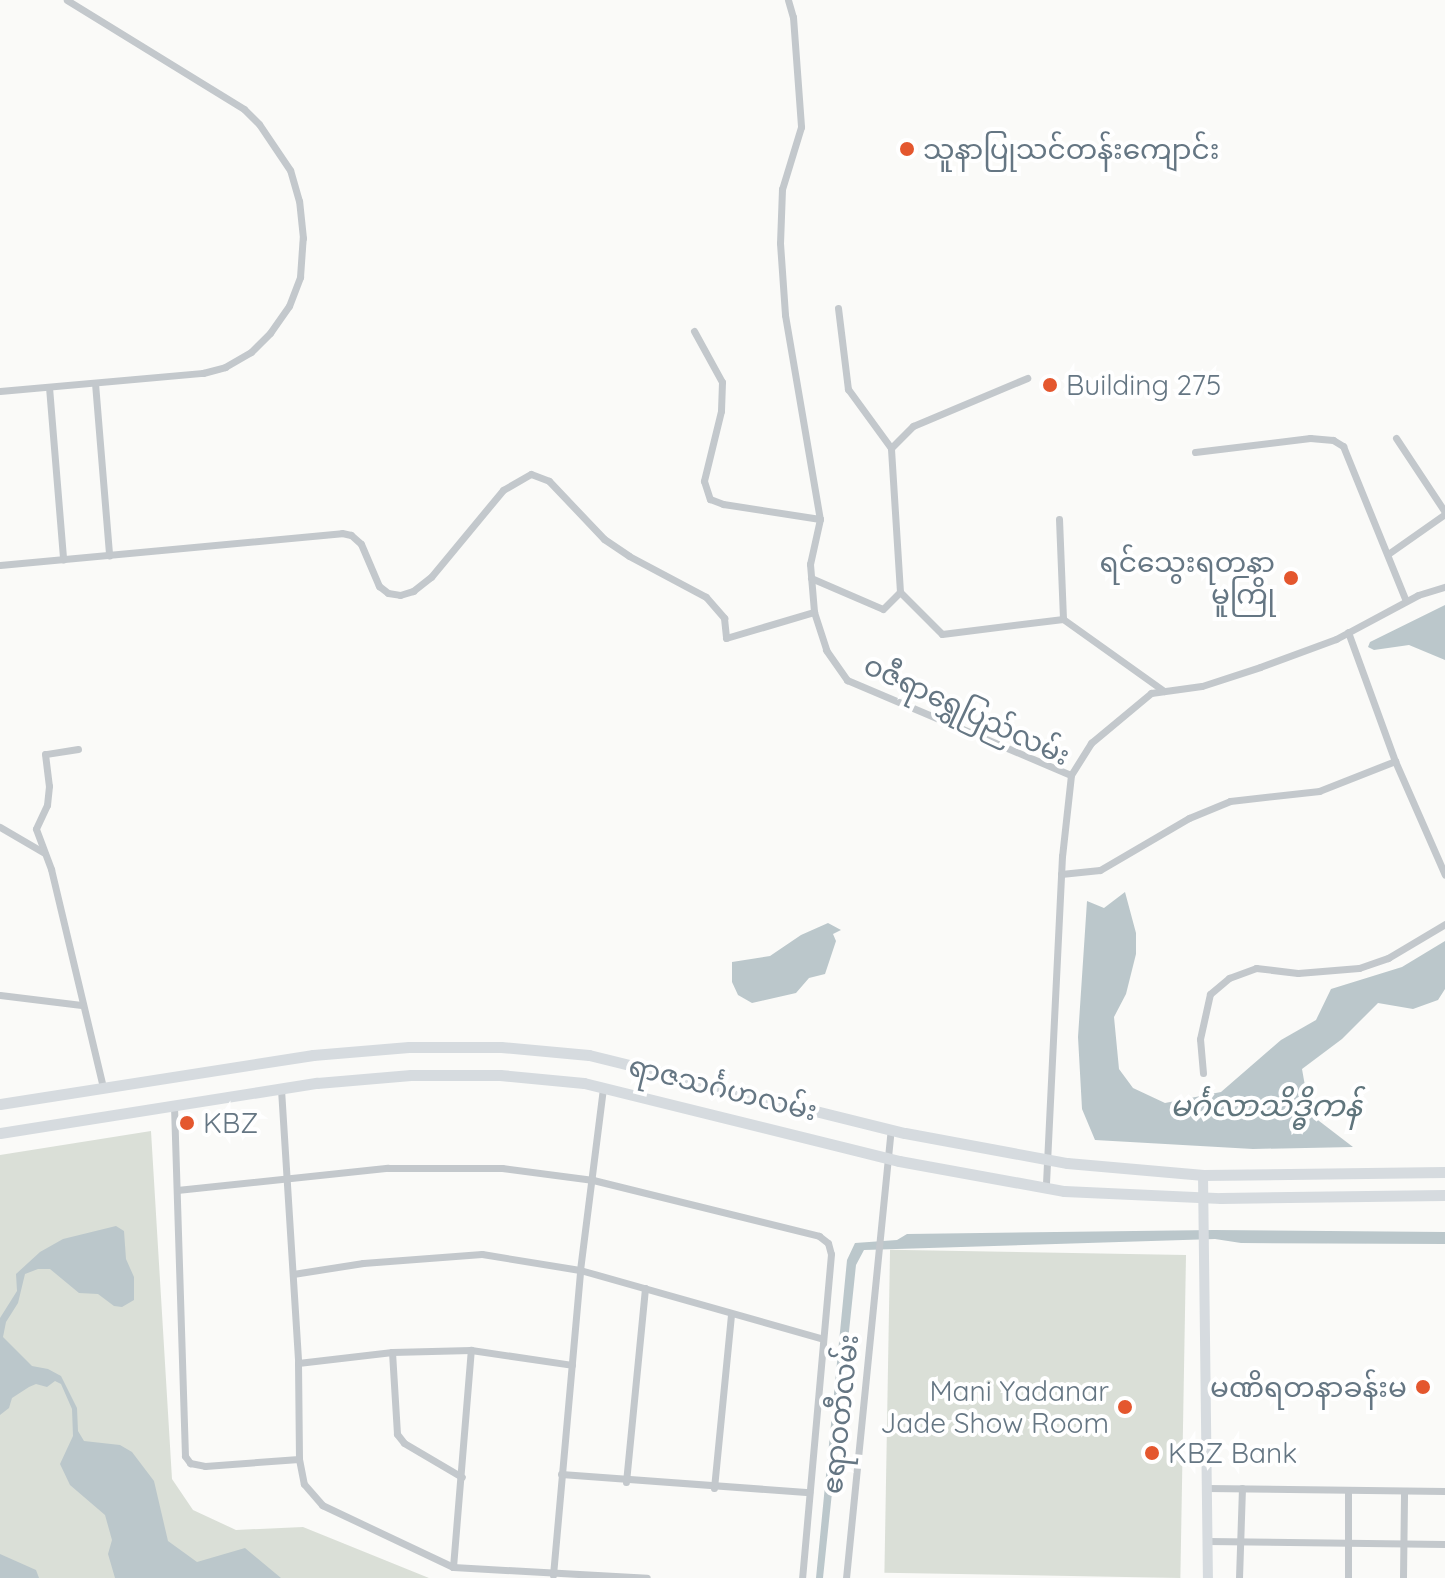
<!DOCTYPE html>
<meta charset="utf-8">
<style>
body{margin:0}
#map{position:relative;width:1445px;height:1578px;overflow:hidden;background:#fafaf8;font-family:Quicksand,"Noto Sans Myanmar",sans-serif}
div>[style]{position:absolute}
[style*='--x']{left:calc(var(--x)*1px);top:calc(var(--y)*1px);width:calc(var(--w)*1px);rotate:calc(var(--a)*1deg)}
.green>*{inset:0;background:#dadfd7;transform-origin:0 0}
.water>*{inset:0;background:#bbc7cb}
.street>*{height:7px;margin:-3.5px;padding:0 3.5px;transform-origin:3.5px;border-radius:3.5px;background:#c3c8cc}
.secondary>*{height:10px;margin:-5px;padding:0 5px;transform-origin:5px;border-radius:5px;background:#d6dbdf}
.primary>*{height:11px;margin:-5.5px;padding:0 5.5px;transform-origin:5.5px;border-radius:5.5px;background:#d6dbdf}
.dots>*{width:22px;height:22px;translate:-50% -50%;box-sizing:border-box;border:4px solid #fff;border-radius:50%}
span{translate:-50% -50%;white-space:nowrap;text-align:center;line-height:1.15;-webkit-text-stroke:8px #fff;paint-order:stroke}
.poi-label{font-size:28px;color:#657683}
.left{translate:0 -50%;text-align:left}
.right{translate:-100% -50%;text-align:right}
.street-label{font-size:28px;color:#657683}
.water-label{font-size:30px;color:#60757c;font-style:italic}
</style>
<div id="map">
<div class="green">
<div style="clip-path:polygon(151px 1131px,172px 1479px,193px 1510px,236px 1530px,303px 1527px,429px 1578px,0 1578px,0 1155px)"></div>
<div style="left:1186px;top:1255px;width:323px;height:296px;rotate:91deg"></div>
</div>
<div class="water">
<div style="clip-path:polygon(1445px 605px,1445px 660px,1409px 645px,1374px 650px,1368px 647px,1370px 642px)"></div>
<div style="clip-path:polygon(1125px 892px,1136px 933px,1136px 954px,1126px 994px,1114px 1017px,1119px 1069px,1133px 1088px,1165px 1103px,1221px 1092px,1281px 1040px,1316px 1020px,1331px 989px,1402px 967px,1445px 941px,1445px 989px,1438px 1000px,1413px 1009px,1378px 1003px,1342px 1039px,1302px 1069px,1310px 1114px,1353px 1147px,1253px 1149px,1095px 1140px,1082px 1109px,1078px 1037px,1087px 901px,1104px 908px)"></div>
<div style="clip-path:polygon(828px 923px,841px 930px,833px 934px,836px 941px,825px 974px,809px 978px,796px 993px,752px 1003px,738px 995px,732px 982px,732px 962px,770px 956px,801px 935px)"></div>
<div style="clip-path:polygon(116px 1226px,124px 1231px,126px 1259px,134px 1277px,134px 1300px,122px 1307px,114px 1306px,98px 1294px,79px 1293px,50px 1269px,38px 1269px,25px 1274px,18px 1303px,6px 1322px,3px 1337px,32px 1366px,48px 1369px,61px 1376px,77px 1408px,78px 1431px,84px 1441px,120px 1445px,132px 1452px,154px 1481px,168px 1541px,197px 1562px,245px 1548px,281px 1578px,115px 1578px,108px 1554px,112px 1540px,105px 1515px,70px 1485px,60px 1464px,73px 1436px,72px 1409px,61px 1384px,55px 1381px,47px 1387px,36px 1384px,29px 1387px,12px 1398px,9px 1408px,0 1415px,0 1318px,17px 1291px,16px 1274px,40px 1252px,63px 1239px)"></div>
<div style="clip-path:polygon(1214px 1230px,1445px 1232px,1445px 1244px,1241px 1243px,1215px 1239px,864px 1250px,856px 1265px,823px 1578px,816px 1578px,847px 1260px,855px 1243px,897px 1240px,907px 1234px)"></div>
<div style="clip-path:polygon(0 1554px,36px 1570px,39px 1578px,0 1578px)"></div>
</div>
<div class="street">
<div style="--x:788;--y:0;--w:18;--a:74"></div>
<div style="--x:793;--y:17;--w:110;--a:85.8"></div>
<div style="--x:801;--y:127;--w:65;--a:107"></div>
<div style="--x:782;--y:189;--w:54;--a:92.1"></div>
<div style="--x:780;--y:243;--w:72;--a:86"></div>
<div style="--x:785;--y:315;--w:207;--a:80.3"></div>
<div style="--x:820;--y:519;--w:46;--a:102.5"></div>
<div style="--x:810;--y:564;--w:48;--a:85.2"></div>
<div style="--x:814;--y:612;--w:40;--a:72"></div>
<div style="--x:826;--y:650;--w:37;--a:55"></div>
<div style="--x:847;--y:680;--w:243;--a:23"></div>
<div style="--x:1071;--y:775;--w:81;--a:96.3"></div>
<div style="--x:1062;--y:856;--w:332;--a:92.8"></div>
<div style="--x:838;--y:308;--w:82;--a:83"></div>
<div style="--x:848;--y:389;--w:73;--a:53.9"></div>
<div style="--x:694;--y:331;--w:58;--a:61.2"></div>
<div style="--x:722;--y:382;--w:29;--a:92"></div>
<div style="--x:721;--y:411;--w:72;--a:103.7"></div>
<div style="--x:704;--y:481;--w:19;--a:72"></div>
<div style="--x:710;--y:499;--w:14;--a:21"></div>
<div style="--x:723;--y:504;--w:98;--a:8.8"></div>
<div style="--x:95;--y:383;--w:173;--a:85.3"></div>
<div style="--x:49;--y:387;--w:173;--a:85.3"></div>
<div style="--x:0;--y:391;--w:204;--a:-5.1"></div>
<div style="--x:203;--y:373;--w:23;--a:-15"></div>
<div style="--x:225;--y:367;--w:30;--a:-30"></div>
<div style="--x:251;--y:352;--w:27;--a:-45"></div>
<div style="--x:270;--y:333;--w:33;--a:-55"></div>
<div style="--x:289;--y:306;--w:31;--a:-69"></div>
<div style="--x:300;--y:277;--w:39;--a:-86"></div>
<div style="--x:303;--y:238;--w:37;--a:-96"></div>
<div style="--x:299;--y:201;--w:32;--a:-106"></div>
<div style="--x:290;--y:170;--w:55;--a:-124"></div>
<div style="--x:259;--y:124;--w:21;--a:-135"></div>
<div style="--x:244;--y:109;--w:208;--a:-148.4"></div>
<div style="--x:1396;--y:438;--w:89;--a:56.5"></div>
<div style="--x:1195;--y:452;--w:116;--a:-6.9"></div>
<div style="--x:1310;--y:438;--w:23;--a:5"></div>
<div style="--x:1333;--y:440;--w:12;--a:31"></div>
<div style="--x:1343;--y:446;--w:167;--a:67.9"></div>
<div style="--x:1059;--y:519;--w:100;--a:87.7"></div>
<div style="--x:1388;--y:554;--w:70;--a:-35.1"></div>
<div style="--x:0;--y:565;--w:343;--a:-5.3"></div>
<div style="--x:342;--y:533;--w:9;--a:13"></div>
<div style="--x:351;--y:535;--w:13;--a:42"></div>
<div style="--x:361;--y:544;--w:46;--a:66.8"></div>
<div style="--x:379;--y:586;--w:11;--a:38"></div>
<div style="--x:388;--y:593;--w:12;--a:9"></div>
<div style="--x:400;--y:595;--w:14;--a:-17"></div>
<div style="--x:413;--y:591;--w:23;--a:-38"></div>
<div style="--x:431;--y:577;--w:113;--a:-50.4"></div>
<div style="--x:503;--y:490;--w:32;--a:-30"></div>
<div style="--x:531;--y:474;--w:19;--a:21"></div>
<div style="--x:549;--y:481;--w:80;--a:46.5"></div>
<div style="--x:604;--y:539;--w:30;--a:34"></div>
<div style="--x:629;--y:556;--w:87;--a:28"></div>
<div style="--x:706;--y:597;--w:28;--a:49"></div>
<div style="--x:724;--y:618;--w:20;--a:84"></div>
<div style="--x:726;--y:638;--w:92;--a:-16.5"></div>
<div style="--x:811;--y:578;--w:78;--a:23.3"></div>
<div style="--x:883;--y:609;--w:24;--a:-45"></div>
<div style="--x:900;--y:592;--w:144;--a:-93.6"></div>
<div style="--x:891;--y:448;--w:31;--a:-45"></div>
<div style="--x:913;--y:426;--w:124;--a:-22.8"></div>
<div style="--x:900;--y:592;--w:59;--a:45"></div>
<div style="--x:942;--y:634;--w:122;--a:-7.1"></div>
<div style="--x:1063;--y:619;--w:124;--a:35.5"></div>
<div style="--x:1348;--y:632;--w:137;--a:70"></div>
<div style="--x:1395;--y:761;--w:124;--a:66.3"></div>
<div style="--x:78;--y:749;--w:33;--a:171"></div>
<div style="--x:45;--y:754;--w:32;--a:83"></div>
<div style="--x:49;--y:786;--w:19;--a:96"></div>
<div style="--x:47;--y:805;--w:26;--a:115"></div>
<div style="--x:36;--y:829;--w:43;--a:69.4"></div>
<div style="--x:51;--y:869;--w:225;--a:76.6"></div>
<div style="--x:1071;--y:775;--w:38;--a:-58"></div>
<div style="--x:1091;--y:743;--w:78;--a:-39.8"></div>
<div style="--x:1151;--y:693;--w:51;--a:-7.8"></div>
<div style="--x:1202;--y:686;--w:61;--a:-18.1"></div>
<div style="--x:1260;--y:667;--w:81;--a:-20.2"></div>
<div style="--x:1336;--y:639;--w:93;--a:-28.2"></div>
<div style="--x:1418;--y:595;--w:28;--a:-17"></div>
<div style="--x:0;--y:827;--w:50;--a:30.2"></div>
<div style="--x:1061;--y:874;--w:39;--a:-6"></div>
<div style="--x:1100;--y:870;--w:103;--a:-30.3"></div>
<div style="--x:1189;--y:818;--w:44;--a:-22.5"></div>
<div style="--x:1230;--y:801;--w:90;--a:-6.4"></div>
<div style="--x:1319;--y:791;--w:82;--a:-21.5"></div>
<div style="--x:0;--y:995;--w:82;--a:7"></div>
<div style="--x:1203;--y:1073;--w:34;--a:-95"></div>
<div style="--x:1200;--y:1039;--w:46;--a:-77.5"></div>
<div style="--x:1210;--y:994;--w:25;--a:-40"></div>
<div style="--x:1229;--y:978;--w:29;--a:-20"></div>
<div style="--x:1256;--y:968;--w:42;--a:6.8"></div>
<div style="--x:1298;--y:973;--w:61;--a:-4.7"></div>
<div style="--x:1359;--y:968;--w:31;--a:-19"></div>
<div style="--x:1388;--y:958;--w:66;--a:-30.8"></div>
<div style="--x:281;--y:1089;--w:275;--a:86.4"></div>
<div style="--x:298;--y:1363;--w:96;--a:89.4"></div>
<div style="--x:299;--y:1459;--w:25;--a:79"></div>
<div style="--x:304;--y:1484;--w:28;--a:49"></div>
<div style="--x:322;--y:1505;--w:145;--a:25.3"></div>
<div style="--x:453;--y:1567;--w:194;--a:3.2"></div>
<div style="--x:174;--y:1106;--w:350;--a:88.2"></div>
<div style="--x:185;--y:1456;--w:9;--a:54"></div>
<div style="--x:190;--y:1463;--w:15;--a:11"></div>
<div style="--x:205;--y:1466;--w:94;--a:-4.3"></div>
<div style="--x:177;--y:1190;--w:212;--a:-6"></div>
<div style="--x:388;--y:1168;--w:114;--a:0"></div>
<div style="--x:502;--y:1168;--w:92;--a:7.5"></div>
<div style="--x:593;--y:1180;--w:233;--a:13.9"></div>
<div style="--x:819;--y:1236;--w:11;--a:38"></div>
<div style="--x:828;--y:1243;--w:11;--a:75"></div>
<div style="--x:831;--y:1254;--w:325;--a:95.1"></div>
<div style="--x:293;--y:1274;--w:71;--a:-8.9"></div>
<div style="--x:363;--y:1263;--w:119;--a:-4.3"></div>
<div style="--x:482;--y:1254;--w:99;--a:9.3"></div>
<div style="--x:580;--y:1270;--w:250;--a:15.8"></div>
<div style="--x:392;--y:1352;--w:82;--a:86.5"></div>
<div style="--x:397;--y:1434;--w:11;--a:52"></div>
<div style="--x:404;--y:1443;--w:67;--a:30.4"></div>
<div style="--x:298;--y:1363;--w:95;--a:-6.7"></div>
<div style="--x:392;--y:1352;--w:79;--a:-1.5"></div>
<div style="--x:471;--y:1350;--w:102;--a:8.4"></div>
<div style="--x:561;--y:1474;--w:249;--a:4.2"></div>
<div style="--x:626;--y:1482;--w:195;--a:-84.4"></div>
<div style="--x:714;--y:1488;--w:174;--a:-84.4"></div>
<div style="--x:1207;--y:1488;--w:238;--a:0.7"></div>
<div style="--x:1208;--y:1541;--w:237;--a:0.7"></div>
<div style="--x:453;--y:1567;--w:218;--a:-85.3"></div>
<div style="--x:553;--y:1575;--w:306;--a:-84.9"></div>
<div style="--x:580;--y:1270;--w:183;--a:-82.8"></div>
<div style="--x:846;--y:1578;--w:450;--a:-84.3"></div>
<div style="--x:1239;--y:1578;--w:90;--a:-88.1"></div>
<div style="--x:1348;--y:1578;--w:88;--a:-90"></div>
<div style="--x:1403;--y:1578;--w:87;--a:-89.3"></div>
</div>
<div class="secondary">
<div style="--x:1203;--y:1175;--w:403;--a:89.3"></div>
</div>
<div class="primary">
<div style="--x:0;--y:1104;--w:317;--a:-8.9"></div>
<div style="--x:313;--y:1055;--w:96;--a:-4.8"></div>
<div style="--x:409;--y:1047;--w:92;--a:0"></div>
<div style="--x:501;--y:1047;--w:88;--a:5.2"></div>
<div style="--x:589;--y:1055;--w:325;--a:13.9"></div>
<div style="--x:905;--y:1133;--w:165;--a:10.5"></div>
<div style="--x:1067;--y:1163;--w:137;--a:5"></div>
<div style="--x:1203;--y:1175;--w:242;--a:-0.7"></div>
<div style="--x:0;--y:1133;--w:321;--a:-9"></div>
<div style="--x:317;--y:1083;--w:94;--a:-4.9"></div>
<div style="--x:411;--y:1075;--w:89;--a:0"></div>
<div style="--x:500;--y:1075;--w:84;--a:5.4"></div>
<div style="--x:584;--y:1083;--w:325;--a:13.9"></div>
<div style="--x:899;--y:1161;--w:168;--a:10.3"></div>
<div style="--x:1064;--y:1191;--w:157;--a:2.6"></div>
<div style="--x:1221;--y:1198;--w:224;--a:-0.8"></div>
</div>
<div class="dots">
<div style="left:907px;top:149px;background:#e4572e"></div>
<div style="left:1050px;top:385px;background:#e4572e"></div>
<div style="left:1291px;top:578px;background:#e4572e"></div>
<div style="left:187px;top:1123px;background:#e4572e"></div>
<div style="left:1423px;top:1387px;background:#e4572e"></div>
<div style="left:1125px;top:1407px;background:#e4572e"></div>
<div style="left:1152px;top:1453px;background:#e4572e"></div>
</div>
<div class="poi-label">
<span class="left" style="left:923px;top:149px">သူနာပြုသင်တန်းကျောင်း</span>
<span class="left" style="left:1066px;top:385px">Building 275</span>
<span class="right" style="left:1275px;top:578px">ရင်သွေးရတနာ<br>မူကြို</span>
<span class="left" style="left:203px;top:1123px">KBZ</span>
<span class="right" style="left:1407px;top:1387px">မဏိရတနာခန်းမ</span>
<span class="right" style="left:1109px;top:1407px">Mani Yadanar<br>Jade Show Room</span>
<span class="left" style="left:1168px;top:1453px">KBZ Bank</span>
</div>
<div class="street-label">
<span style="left:967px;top:710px;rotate:25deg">ဝဇီရာရွှေပြည်လမ်း</span>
<span style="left:723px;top:1088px;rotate:14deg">ရာဇသင်္ဂဟလမ်း</span>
<span style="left:840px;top:1414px;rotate:-84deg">ဧရာဝတီလမ်း</span>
</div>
<div class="water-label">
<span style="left:1266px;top:1105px">မင်္ဂလာသိဒ္ဓိကန်</span>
</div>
</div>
